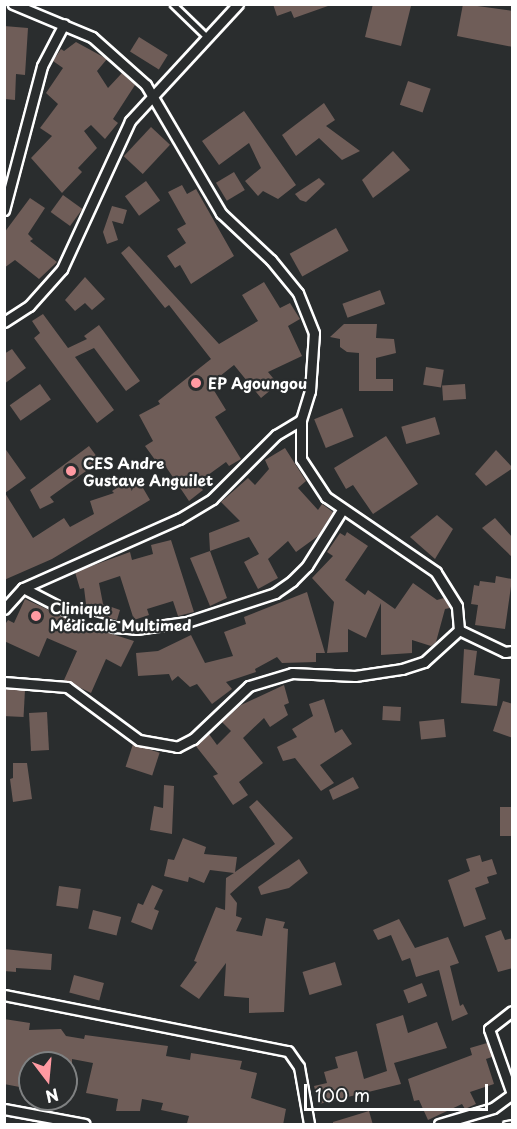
<!DOCTYPE html>
<meta charset="utf-8">
<style>
body{margin:0}
#map{position:relative;width:517px;height:1129px;overflow:hidden;background:#2a2d2e;font-family:"Playpen Sans",sans-serif}
div>[style]{position:absolute}
[style*='--x']{left:calc(var(--x)*1px);top:calc(var(--y)*1px);width:calc(var(--w)*1px);rotate:calc(var(--a)*1deg)}
.building>*{inset:0;background:#6f5d58;transform-origin:0 0}
.roads{filter:drop-shadow(2px 0 #fff) drop-shadow(-2px 0 #fff) drop-shadow(0 2px #fff) drop-shadow(0 -2px #fff)}
.lane>*{height:4.5px;margin:-2.25px;padding:0 2.25px;transform-origin:2.25px;border-radius:2.25px;background:#2a2d2e}
.street>*{height:9px;margin:-4.5px;padding:0 4.5px;transform-origin:4.5px;border-radius:4.5px;background:#2a2d2e}
.dots>*{width:16px;height:16px;translate:-50% -50%;box-sizing:border-box;border:3px solid #2a2d2e;border-radius:50%}
span{translate:-50% -50%;white-space:nowrap;text-align:center;line-height:1.15;-webkit-text-stroke:4.5px #2a2d2e;paint-order:stroke}
.poi-label{font-size:15px;color:#fff;font-weight:700}
.left{translate:0 -50%;text-align:left}
.frame{position:absolute;inset:0;border:6px solid #fff;pointer-events:none}
.north{position:absolute;left:18px;top:1051px;width:60px;height:60px;box-sizing:border-box;background:#2a2d2e;border:2px solid #7f8182;border-radius:50%;rotate:164deg;font-size:16px;font-weight:700;line-height:24px;text-align:center;color:#fff}
.north::after{content:'';display:block;margin:auto;width:21px;height:27px;background:#ff9aa2;clip-path:polygon(50% 0,100% 100%,50% 72%,0 100%)}
.scale{position:absolute;left:304px;top:1084px;width:184px;height:27px;box-sizing:border-box;border:3px solid #fff;border-top:0;padding-left:8px;font-size:18px;line-height:21px;white-space:nowrap;color:#fff;-webkit-text-stroke:4px #2a2d2e;paint-order:stroke}
</style>
<div id="map">
<div class="building">
<div style="clip-path:polygon(273px 4px,328px 4px,328px 6px,294px 18px,291px 11px,277px 16px)"></div>
<div style="clip-path:polygon(373px 4px,411px 6px,401px 46px,365px 37px)"></div>
<div style="clip-path:polygon(463px 4px,513px 11px,513px 47px,457px 36px)"></div>
<div style="clip-path:polygon(4px 26px,28px 28px,25px 75px,16px 74px,15px 100px,5px 99px)"></div>
<div style="left:139px;top:37px;width:34px;height:17px;rotate:32deg"></div>
<div style="clip-path:polygon(76px 42px,107px 59px,97px 71px,108px 88px,122px 73px,135px 85px,113px 119px,118px 123px,105px 139px,91px 125px,84px 131px,97px 148px,78px 168px,82px 172px,62px 193px,31px 158px,52px 136px,40px 128px,58px 104px,46px 93px,63px 68px,53px 61px,61px 49px,64px 51px)"></div>
<div style="left:408px;top:81px;width:24px;height:25px;rotate:19deg"></div>
<div style="clip-path:polygon(324px 103px,335px 120px,326px 126px,360px 151px,342px 160px,319px 138px,296px 156px,282px 135px)"></div>
<div style="clip-path:polygon(244px 111px,296px 185px,278px 199px,263px 191px,258px 196px,245px 181px,261px 168px,249px 143px,219px 165px,202px 141px)"></div>
<div style="left:151px;top:127px;width:26px;height:40px;rotate:43deg"></div>
<div style="clip-path:polygon(393px 151px,410px 170px,373px 198px,362px 180px)"></div>
<div style="left:234px;top:172px;width:21px;height:21px;rotate:59deg"></div>
<div style="clip-path:polygon(319px 178px,325px 184px,306px 202px,300px 200px,295px 194px)"></div>
<div style="left:146px;top:181px;width:24px;height:26px;rotate:54deg"></div>
<div style="clip-path:polygon(182px 185px,187px 194px,196px 189px,234px 256px,191px 284px,180px 265px,175px 268px,167px 256px,186px 243px,177px 229px,186px 224px,168px 192px)"></div>
<div style="left:63px;top:195px;width:24px;height:21px;rotate:36deg"></div>
<div style="clip-path:polygon(30px 198px,45px 208px,28px 234px,33px 239px,30px 241px,57px 262px,39px 279px,15px 260px,4px 268px,4px 233px)"></div>
<div style="clip-path:polygon(112px 206px,127px 210px,123px 224px,112px 221px,118px 240px,107px 244px,103px 232px)"></div>
<div style="left:336px;top:228px;width:26px;height:53px;rotate:61deg"></div>
<div style="clip-path:polygon(129px 246px,219px 344px,258px 321px,242px 295px,264px 282px,280px 308px,290px 303px,300px 319px,288px 326px,302px 356px,268px 372px,278px 384px,261px 398px,234px 365px,210px 384px,226px 410px,215px 417px,241px 459px,229px 466px,226px 462px,197px 483px,203px 490px,189px 501px,162px 461px,158px 464px,145px 446px,153px 441px,139px 415px,160px 404px,158px 401px,211px 359px,169px 305px,165px 308px,121px 253px)"></div>
<div style="clip-path:polygon(85px 277px,105px 299px,92px 310px,85px 303px,75px 311px,65px 300px)"></div>
<div style="left:380px;top:290px;width:15px;height:40px;rotate:70deg"></div>
<div style="clip-path:polygon(43px 314px,68px 348px,87px 339px,84px 336px,99px 325px,140px 381px,126px 391px,94px 348px,75px 357px,114px 410px,97px 423px,34px 338px,40px 333px,32px 321px)"></div>
<div style="clip-path:polygon(344px 324px,377px 324px,376px 338px,394px 339px,396px 353px,376px 358px,376px 379px,393px 379px,393px 391px,359px 391px,359px 353px,347px 352px,340px 347px,340px 339px,330px 337px)"></div>
<div style="clip-path:polygon(12px 349px,26px 368px,4px 384px,4px 354px)"></div>
<div style="left:426px;top:367px;width:18px;height:18px;rotate:9deg"></div>
<div style="left:40px;top:384px;width:19px;height:37px;rotate:55deg"></div>
<div style="left:465px;top:384px;width:15px;height:23px;rotate:86deg"></div>
<div style="left:342px;top:408px;width:31px;height:30px;rotate:68deg"></div>
<div style="left:435px;top:417px;width:18px;height:35px;rotate:74deg"></div>
<div style="clip-path:polygon(386px 436px,418px 484px,373px 514px,353px 485px,346px 489px,334px 468px)"></div>
<div style="clip-path:polygon(89px 446px,100px 461px,50px 497px,54px 502px,40px 509px,30px 490px)"></div>
<div style="clip-path:polygon(4px 447px,26px 478px,5px 493px,33px 538px,64px 518px,70px 527px,94px 514px,90px 501px,114px 493px,112px 491px,136px 476px,150px 500px,52px 559px,4px 580px)"></div>
<div style="clip-path:polygon(285px 448px,306px 481px,298px 488px,318px 510px,322px 504px,333px 512px,318px 536px,296px 552px,288px 541px,268px 559px,278px 578px,258px 589px,244px 562px,259px 554px,249px 537px,210px 551px,209px 533px,240px 521px,221px 502px,248px 478px,255px 485px,269px 469px,265px 460px)"></div>
<div style="clip-path:polygon(496px 450px,513px 468px,486px 486px,475px 474px)"></div>
<div style="clip-path:polygon(437px 515px,453px 529px,435px 559px,410px 537px)"></div>
<div style="clip-path:polygon(495px 518px,513px 538px,513px 558px,482px 528px)"></div>
<div style="clip-path:polygon(347px 532px,368px 546px,345px 580px,365px 595px,368px 590px,395px 609px,413px 583px,437px 600px,444px 598px,450px 608px,445px 609px,436px 642px,431px 646px,412px 640px,412px 653px,381px 655px,381px 603px,366px 638px,348px 629px,348px 652px,327px 653px,334px 602px,312px 578px,333px 556px,327px 552px,340px 533px,345px 536px)"></div>
<div style="clip-path:polygon(171px 540px,194px 612px,178px 616px,173px 601px,147px 609px,149px 615px,134px 620px,120px 576px,99px 583px,103px 604px,120px 610px,117px 620px,87px 612px,84px 588px,80px 589px,75px 572px,130px 552px,132px 560px,153px 554px,151px 545px)"></div>
<div style="clip-path:polygon(210px 551px,227px 598px,210px 606px,190px 558px)"></div>
<div style="clip-path:polygon(496px 576px,512px 579px,505px 629px,475px 625px,478px 605px,471px 604px,474px 585px,479px 586px,480px 581px,495px 583px)"></div>
<div style="clip-path:polygon(307px 592px,325px 653px,316px 653px,316px 662px,282px 663px,277px 657px,255px 669px,256px 672px,226px 682px,232px 689px,212px 704px,197px 684px,190px 687px,178px 676px,172px 681px,169px 674px,138px 676px,136px 653px,158px 651px,191px 635px,205px 663px,233px 656px,224px 632px,246px 624px,244px 617px)"></div>
<div style="clip-path:polygon(25px 599px,77px 623px,134px 641px,121px 667px,106px 659px,91px 693px,64px 680px,77px 651px,47px 638px,39px 657px,4px 641px,4px 626px,8px 620px,14px 623px)"></div>
<div style="clip-path:polygon(464px 649px,477px 651px,474px 675px,500px 679px,497px 706px,461px 703px)"></div>
<div style="clip-path:polygon(284px 685px,289px 703px,284px 705px,288px 715px,270px 727px,264px 718px,243px 738px,263px 763px,239px 782px,248px 795px,233px 805px,213px 776px,218px 774px,195px 745px,209px 734px,217px 745px,231px 731px,222px 722px,241px 705px)"></div>
<div style="left:4px;top:689px;width:21px;height:27px;rotate:3deg"></div>
<div style="clip-path:polygon(324px 699px,335px 733px,342px 729px,352px 744px,320px 765px,334px 783px,321px 791px,295px 758px,283px 761px,277px 747px,297px 737px,292px 729px,313px 716px,309px 704px)"></div>
<div style="clip-path:polygon(503px 701px,513px 704px,513px 738px,493px 731px)"></div>
<div style="left:383px;top:706px;width:18px;height:14px;rotate:3deg"></div>
<div style="left:47px;top:712px;width:38px;height:18px;rotate:87deg"></div>
<div style="left:444px;top:719px;width:18px;height:25px;rotate:84deg"></div>
<div style="left:133px;top:744px;width:28px;height:24px;rotate:18deg"></div>
<div style="clip-path:polygon(13px 763px,27px 763px,32px 799px,13px 802px,10px 779px,13px 778px)"></div>
<div style="clip-path:polygon(353px 777px,359px 788px,333px 800px,329px 790px)"></div>
<div style="clip-path:polygon(164px 785px,174px 786px,172px 834px,150px 830px,154px 806px,163px 808px)"></div>
<div style="clip-path:polygon(257px 800px,293px 838px,230px 894px,237px 903px,236px 916px,242px 918px,236px 931px,262px 936px,266px 918px,285px 922px,283px 928px,288px 929px,284px 1012px,249px 1013px,249px 998px,224px 996px,226px 963px,199px 999px,180px 986px,197px 962px,194px 961px,216px 907px,225px 910px,226px 878px,234px 873px,210px 870px,204px 883px,189px 877px,188px 882px,164px 876px,168px 859px,174px 860px,183px 838px,206px 847px,204px 854px,237px 857px,235px 872px,275px 844px,249px 807px)"></div>
<div style="left:513px;top:807px;width:29px;height:13px;rotate:90deg"></div>
<div style="clip-path:polygon(480px 855px,482px 862px,492px 859px,497px 874px,487px 877px,489px 883px,475px 888px,486px 919px,464px 927px,448px 880px,470px 871px,466px 859px)"></div>
<div style="clip-path:polygon(299px 859px,308px 873px,289px 888px,261px 895px,258px 887px)"></div>
<div style="clip-path:polygon(152px 885px,163px 890px,154px 909px,159px 911px,152px 930px,131px 922px,138px 903px,143px 905px)"></div>
<div style="left:59px;top:886px;width:22px;height:20px;rotate:8deg"></div>
<div style="left:93px;top:910px;width:29px;height:19px;rotate:14deg"></div>
<div style="clip-path:polygon(399px 919px,415px 948px,448px 937px,459px 963px,450px 966px,460px 1006px,463px 1004px,468px 1014px,452px 1021px,439px 970px,416px 977px,410px 958px,402px 961px,391px 935px,378px 940px,373px 930px)"></div>
<div style="clip-path:polygon(501px 930px,505px 940px,513px 938px,513px 968px,498px 972px,485px 936px)"></div>
<div style="clip-path:polygon(4px 949px,52px 954px,51px 970px,16px 968px,16px 972px,4px 971px)"></div>
<div style="left:335px;top:962px;width:24px;height:34px;rotate:73deg"></div>
<div style="left:74px;top:975px;width:31px;height:18px;rotate:15deg"></div>
<div style="left:422px;top:983px;width:14px;height:20px;rotate:69deg"></div>
<div style="clip-path:polygon(403px 1015px,408px 1033px,437px 1022px,447px 1048px,394px 1063px,401px 1084px,319px 1104px,314px 1086px,327px 1083px,324px 1072px,338px 1068px,335px 1057px,357px 1051px,364px 1079px,387px 1071px,376px 1024px)"></div>
<div style="clip-path:polygon(4px 1019px,30px 1023px,29px 1030px,61px 1029px,66px 1036px,84px 1039px,85px 1035px,168px 1046px,166px 1056px,190px 1060px,191px 1053px,242px 1061px,240px 1069px,257px 1073px,251px 1098px,286px 1109px,283px 1125px,196px 1125px,187px 1123px,189px 1116px,161px 1110px,163px 1103px,142px 1099px,140px 1111px,116px 1111px,118px 1099px,86px 1093px,93px 1063px,72px 1059px,72px 1063px,30px 1063px,30px 1089px,4px 1084px)"></div>
<div style="clip-path:polygon(487px 1043px,492px 1057px,486px 1059px,494px 1084px,470px 1092px,476px 1104px,465px 1109px,462px 1104px,428px 1120px,419px 1100px,414px 1101px,408px 1079px,472px 1055px,470px 1048px)"></div>
<div style="clip-path:polygon(369px 1111px,373px 1125px,333px 1125px,333px 1122px)"></div>
</div>
<div class="roads">
<div class="lane">
<div style="--x:173;--y:4;--w:46;--a:44.1"></div>
<div style="--x:506;--y:1124;--w:6;--a:-9"></div>
</div>
<div class="street">
<div style="--x:4;--y:210;--w:149;--a:-75.2"></div>
<div style="--x:42;--y:66;--w:47;--a:-62.4"></div>
<div style="--x:4;--y:322;--w:30;--a:-33"></div>
<div style="--x:29;--y:306;--w:50;--a:-48.3"></div>
<div style="--x:62;--y:269;--w:163;--a:-65.3"></div>
<div style="--x:130;--y:121;--w:159;--a:-47.3"></div>
<div style="--x:23;--y:588;--w:171;--a:-23.9"></div>
<div style="--x:179;--y:519;--w:39;--a:-31"></div>
<div style="--x:212;--y:499;--w:91;--a:-45"></div>
<div style="--x:276;--y:435;--w:29;--a:-31"></div>
<div style="--x:4;--y:609;--w:28;--a:-48"></div>
<div style="--x:23;--y:588;--w:63;--a:27.4"></div>
<div style="--x:79;--y:617;--w:37;--a:16"></div>
<div style="--x:115;--y:627;--w:21;--a:5"></div>
<div style="--x:136;--y:629;--w:51;--a:-7.8"></div>
<div style="--x:187;--y:622;--w:93;--a:-18.2"></div>
<div style="--x:275;--y:593;--w:21;--a:-35"></div>
<div style="--x:292;--y:581;--w:21;--a:-45"></div>
<div style="--x:307;--y:566;--w:66;--a:-58"></div>
<div style="--x:459;--y:630;--w:51;--a:25.6"></div>
<div style="--x:505;--y:652;--w:7;--a:-8"></div>
<div style="--x:4;--y:682;--w:63;--a:4.5"></div>
<div style="--x:67;--y:687;--w:89;--a:36.4"></div>
<div style="--x:139;--y:740;--w:39;--a:10"></div>
<div style="--x:177;--y:747;--w:18;--a:-27"></div>
<div style="--x:193;--y:739;--w:77;--a:-43.4"></div>
<div style="--x:249;--y:686;--w:45;--a:-16.8"></div>
<div style="--x:292;--y:673;--w:63;--a:2.7"></div>
<div style="--x:355;--y:676;--w:48;--a:-8.5"></div>
<div style="--x:402;--y:669;--w:23;--a:-18"></div>
<div style="--x:424;--y:662;--w:47;--a:-42.4"></div>
<div style="--x:459;--y:630;--w:24;--a:-95"></div>
<div style="--x:457;--y:606;--w:40;--a:-122"></div>
<div style="--x:436;--y:572;--w:133;--a:-145.7"></div>
<div style="--x:326;--y:497;--w:45;--a:-123.3"></div>
<div style="--x:301;--y:459;--w:39;--a:-90"></div>
<div style="--x:301;--y:420;--w:30;--a:-73"></div>
<div style="--x:310;--y:391;--w:58;--a:-86.1"></div>
<div style="--x:314;--y:333;--w:43;--a:-111.8"></div>
<div style="--x:298;--y:293;--w:43;--a:-129.3"></div>
<div style="--x:271;--y:260;--w:69;--a:-136.8"></div>
<div style="--x:221;--y:213;--w:148;--a:-120.4"></div>
<div style="--x:146;--y:85;--w:72;--a:-138.4"></div>
<div style="--x:92;--y:37;--w:86;--a:-157.3"></div>
<div style="--x:4;--y:995;--w:289;--a:11.2"></div>
<div style="--x:288;--y:1051;--w:19;--a:55"></div>
<div style="--x:299;--y:1067;--w:58;--a:80"></div>
<div style="--x:4;--y:1109;--w:82;--a:10.5"></div>
<div style="--x:439;--y:1124;--w:56;--a:-16.5"></div>
<div style="--x:493;--y:1108;--w:24;--a:-36"></div>
<div style="--x:512;--y:1094;--w:69;--a:-109.5"></div>
<div style="--x:489;--y:1029;--w:29;--a:-38"></div>
</div>
</div>
<div class="dots">
<div style="left:196px;top:383px;background:#ff9aa2"></div>
<div style="left:71px;top:471px;background:#ff9aa2"></div>
<div style="left:36px;top:616px;background:#ff9aa2"></div>
</div>
<div class="poi-label">
<span class="left" style="left:208px;top:383px">EP Agoungou</span>
<span class="left" style="left:83px;top:471px">CES Andre<br>Gustave Anguilet</span>
<span class="left" style="left:50px;top:616px">Clinique<br>Médicale Multimed</span>
</div>
<div class="frame"></div>
<div class="north">N</div>
<div class="scale">100 m</div>
</div>
